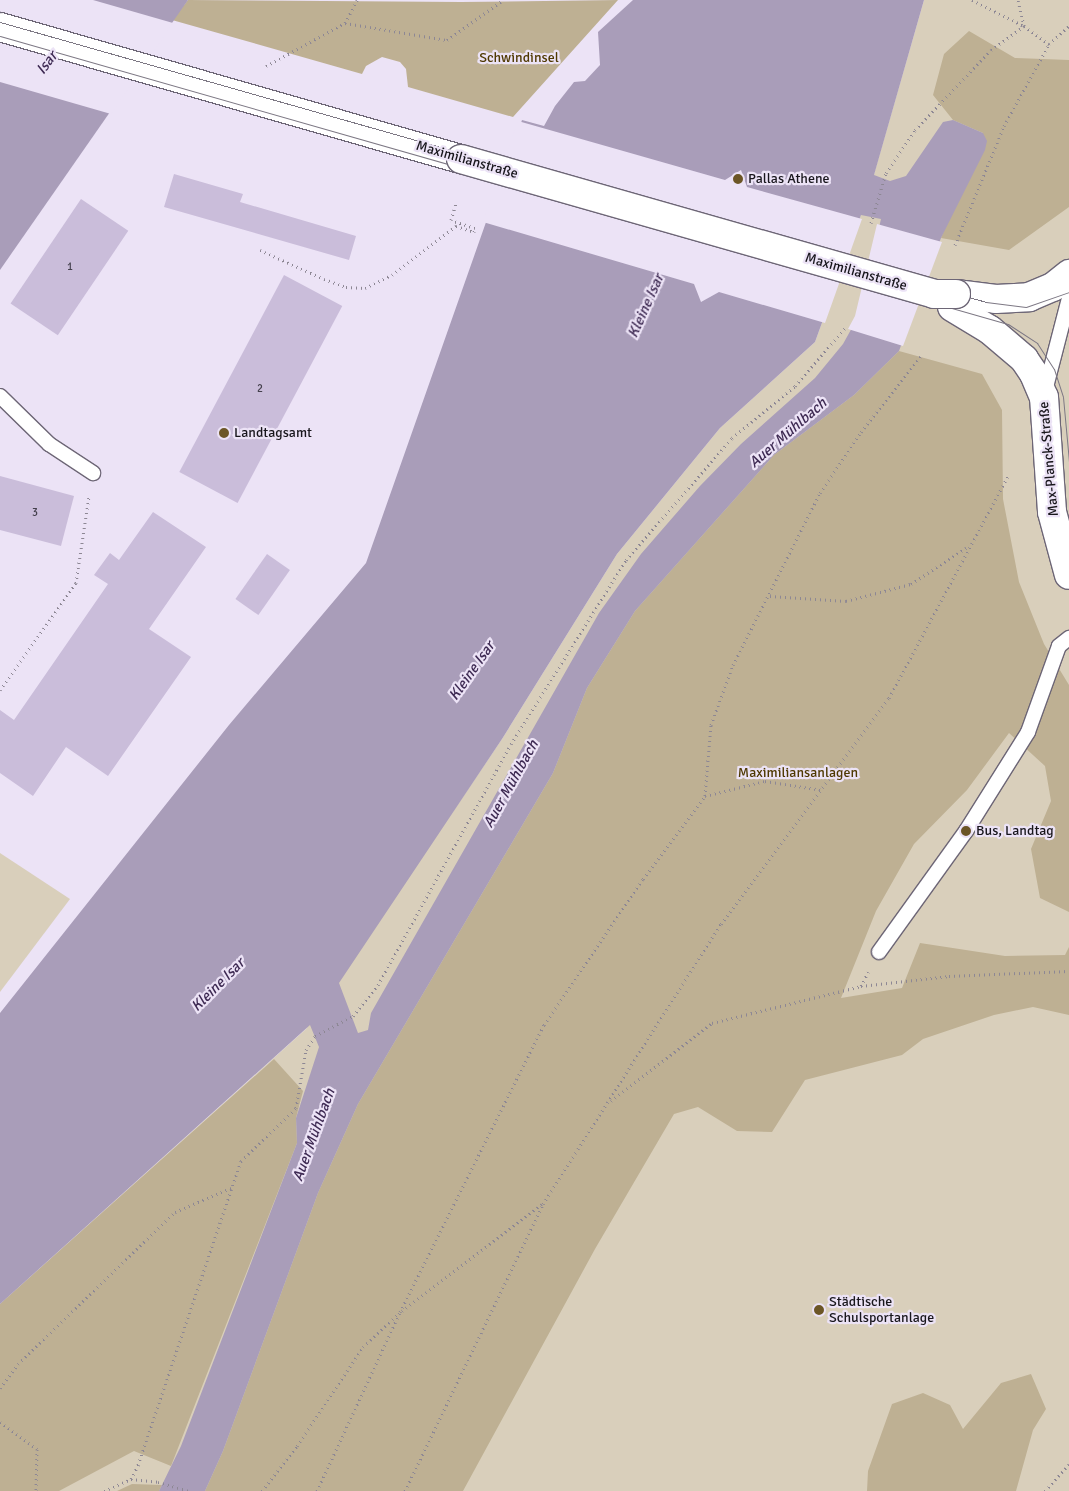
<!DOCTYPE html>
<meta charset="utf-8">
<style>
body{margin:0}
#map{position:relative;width:1069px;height:1491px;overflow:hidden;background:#ece3f6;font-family:Signika,sans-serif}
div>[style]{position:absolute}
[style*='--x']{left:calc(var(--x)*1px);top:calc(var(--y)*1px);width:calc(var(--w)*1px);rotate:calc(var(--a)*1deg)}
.green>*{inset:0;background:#d9cfbb}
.forest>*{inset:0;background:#beb093}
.water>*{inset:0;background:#a99db9}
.pier>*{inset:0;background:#ece3f6}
.building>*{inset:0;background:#cabdda;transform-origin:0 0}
.path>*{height:3px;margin-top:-1.5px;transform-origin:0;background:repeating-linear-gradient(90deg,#8d8794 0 1px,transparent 0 5px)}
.roads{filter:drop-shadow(1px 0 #6d6676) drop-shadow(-1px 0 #6d6676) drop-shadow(0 1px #6d6676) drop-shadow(0 -1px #6d6676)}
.lane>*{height:14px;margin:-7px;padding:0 7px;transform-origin:7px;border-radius:7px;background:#fff}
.secondary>*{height:28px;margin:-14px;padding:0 14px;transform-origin:14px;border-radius:14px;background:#fff}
.tram>*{height:1px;margin:-0.5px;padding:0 0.5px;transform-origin:0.5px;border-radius:0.5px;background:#7d7884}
.bridges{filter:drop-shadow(1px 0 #6d6676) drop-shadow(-1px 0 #6d6676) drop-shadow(0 1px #6d6676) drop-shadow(0 -1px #6d6676)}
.secondary-bridge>*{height:28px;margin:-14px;padding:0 14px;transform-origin:14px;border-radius:14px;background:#fff}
.dots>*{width:14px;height:14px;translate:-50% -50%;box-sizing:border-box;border:2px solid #ece3f6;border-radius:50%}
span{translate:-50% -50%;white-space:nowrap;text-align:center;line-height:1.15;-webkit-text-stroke:4.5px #ece3f6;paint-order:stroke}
.number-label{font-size:11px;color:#44404c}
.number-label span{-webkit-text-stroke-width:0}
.park-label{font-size:14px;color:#4f3902}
.street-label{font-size:14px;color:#18161c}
.poi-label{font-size:14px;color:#18161c}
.left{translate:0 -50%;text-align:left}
.water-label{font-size:15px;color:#3e2a53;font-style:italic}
</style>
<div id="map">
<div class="green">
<div style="clip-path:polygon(924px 0,1069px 0,1069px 1491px,0 1491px,0 1304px,306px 1029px,502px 739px,617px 554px,720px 428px,815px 342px,868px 195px)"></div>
<div style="clip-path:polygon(0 853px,70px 899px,0 992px)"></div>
</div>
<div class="forest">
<div style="clip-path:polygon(188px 0,461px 2px,618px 0,513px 117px,408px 87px,406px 69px,400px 62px,382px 57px,366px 66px,362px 74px,172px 20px)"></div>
<div style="clip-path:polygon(969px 31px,1015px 58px,1069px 60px,1069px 207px,1009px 250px,941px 238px,983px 133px,953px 120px,933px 95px,944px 54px)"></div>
<div style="clip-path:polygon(899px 351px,982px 374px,1002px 410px,1003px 499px,1019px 582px,1044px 644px,1069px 685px,1069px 912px,1040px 898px,1031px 849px,1051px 801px,1045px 766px,1009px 733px,967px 790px,914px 844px,876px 911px,841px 998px,902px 988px,920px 943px,1005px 956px,1065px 955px,1069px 947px,1069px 1015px,1033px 1007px,994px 1015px,923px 1039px,902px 1055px,805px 1080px,772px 1132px,737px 1131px,698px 1107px,674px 1114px,595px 1249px,463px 1491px,205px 1491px,223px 1451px,318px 1193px,358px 1104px,553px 773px,587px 688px,635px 611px,774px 455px,854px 395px)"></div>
<div style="clip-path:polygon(274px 1059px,303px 1091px,296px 1118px,297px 1143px,171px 1466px,134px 1451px,59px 1491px,0 1491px,0 1304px)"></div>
<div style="clip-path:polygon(1031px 1374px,1046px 1409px,1033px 1430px,1016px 1491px,867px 1491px,868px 1471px,892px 1404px,923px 1393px,950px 1405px,963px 1429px,1001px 1383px)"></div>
<div style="clip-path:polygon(132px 1484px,162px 1485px,159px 1491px,117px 1491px)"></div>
</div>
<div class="water">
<div style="clip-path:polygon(0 0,188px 0,0 270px)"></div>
<div style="clip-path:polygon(evenodd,633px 0,924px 0,874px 175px,890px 181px,906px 176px,943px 122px,953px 120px,983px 133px,987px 141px,985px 150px,941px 238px,899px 351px,854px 395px,774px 455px,635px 611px,587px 688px,553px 773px,358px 1104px,318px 1193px,223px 1451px,205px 1491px,159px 1491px,181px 1446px,297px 1143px,296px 1118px,319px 1047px,310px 1025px,0 1304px,0 1013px,229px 725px,366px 563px,522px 120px,544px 126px,555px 106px,574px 82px,585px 81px,600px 65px,598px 32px,633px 0,861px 215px,881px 219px,858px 317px,843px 344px,815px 378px,741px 444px,700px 486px,641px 554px,599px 613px,371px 1013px,368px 1030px,358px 1033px,339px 983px,502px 739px,617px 554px,720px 428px,815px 342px,861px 215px)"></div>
</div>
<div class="pier">
<div style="clip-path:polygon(0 0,93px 0,173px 23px,111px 114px,0 82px)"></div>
<div style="clip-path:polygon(518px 121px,725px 180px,741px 170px,747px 187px,862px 219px,825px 323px,719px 292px,701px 302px,694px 284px,483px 222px)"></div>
<div style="clip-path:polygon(877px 224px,942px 242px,903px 346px,848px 329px,855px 316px)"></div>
</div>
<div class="building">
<div style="clip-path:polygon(174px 174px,243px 194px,240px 202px,356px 236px,349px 260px,164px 207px)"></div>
<div style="left:81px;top:199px;width:57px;height:126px;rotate:34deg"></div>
<div style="left:284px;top:275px;width:66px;height:223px;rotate:28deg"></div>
<div style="clip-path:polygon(0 476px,74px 496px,61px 546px,0 530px)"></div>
<div style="clip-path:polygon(153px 512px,206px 547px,149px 629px,191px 657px,108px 776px,66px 747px,33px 796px,0 773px,0 710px,14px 720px,108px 584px,94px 575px,110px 553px,119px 560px)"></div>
<div style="left:267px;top:554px;width:28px;height:55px;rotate:35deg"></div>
</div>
<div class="path">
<div style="--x:972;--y:0;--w:58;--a:26.6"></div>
<div style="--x:1024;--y:26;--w:31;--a:36"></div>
<div style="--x:345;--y:23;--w:26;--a:-62"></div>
<div style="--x:266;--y:66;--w:90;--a:-28.6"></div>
<div style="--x:345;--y:23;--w:103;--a:9.5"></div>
<div style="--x:447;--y:40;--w:69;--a:-35.5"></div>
<div style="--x:871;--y:223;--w:52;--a:-73.3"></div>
<div style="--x:886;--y:173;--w:52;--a:-56"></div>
<div style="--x:915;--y:130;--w:110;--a:-46.5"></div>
<div style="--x:991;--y:50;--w:41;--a:-36"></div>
<div style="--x:1024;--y:26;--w:27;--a:-103"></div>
<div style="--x:955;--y:245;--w:129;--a:-67.6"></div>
<div style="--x:1004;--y:126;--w:94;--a:-61.2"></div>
<div style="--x:1049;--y:44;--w:27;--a:-42"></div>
<div style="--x:260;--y:250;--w:70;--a:24.4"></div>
<div style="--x:324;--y:279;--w:23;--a:20"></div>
<div style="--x:346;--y:287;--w:19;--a:3"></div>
<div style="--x:365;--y:288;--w:30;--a:-26"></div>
<div style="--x:392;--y:275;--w:81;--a:-37.4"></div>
<div style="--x:456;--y:226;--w:19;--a:18"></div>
<div style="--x:474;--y:232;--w:4;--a:-76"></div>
<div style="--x:475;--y:228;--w:25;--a:-162"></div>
<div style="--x:451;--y:220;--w:17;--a:-73"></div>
<div style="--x:770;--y:596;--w:76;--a:3.8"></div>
<div style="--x:846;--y:601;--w:67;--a:-14.7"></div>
<div style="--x:911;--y:584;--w:66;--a:-33.2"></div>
<div style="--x:0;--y:690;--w:131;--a:-54.6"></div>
<div style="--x:76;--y:583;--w:88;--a:-81.5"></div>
<div style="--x:705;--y:796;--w:62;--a:-14"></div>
<div style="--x:765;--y:781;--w:58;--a:9"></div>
<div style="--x:861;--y:986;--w:16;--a:-63"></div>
<div style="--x:611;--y:1101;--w:128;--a:-37.7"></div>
<div style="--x:712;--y:1023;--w:154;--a:-13.9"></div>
<div style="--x:861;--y:986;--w:89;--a:-6.5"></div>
<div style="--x:949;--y:976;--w:120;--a:-2.4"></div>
<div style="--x:402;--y:1311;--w:176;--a:-37.4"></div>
<div style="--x:0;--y:1388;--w:30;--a:-53"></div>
<div style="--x:18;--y:1364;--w:219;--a:-44.1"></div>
<div style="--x:175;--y:1212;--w:61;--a:-23.2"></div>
<div style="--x:0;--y:1422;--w:46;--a:36.1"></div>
<div style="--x:37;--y:1449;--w:42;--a:91.4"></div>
<div style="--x:131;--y:1479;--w:16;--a:-63"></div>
<div style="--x:138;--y:1465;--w:321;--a:-71.3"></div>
<div style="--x:241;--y:1161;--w:76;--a:-43.9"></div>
<div style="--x:296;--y:1108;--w:59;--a:-80.2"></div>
<div style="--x:306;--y:1050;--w:17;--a:-57"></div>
<div style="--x:315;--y:1036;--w:43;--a:-27.8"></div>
<div style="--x:353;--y:1016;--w:40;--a:-51"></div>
<div style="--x:378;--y:985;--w:275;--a:-61.1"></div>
<div style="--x:511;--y:744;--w:217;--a:-58"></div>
<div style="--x:626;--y:560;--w:162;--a:-49"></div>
<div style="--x:732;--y:438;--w:82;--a:-39.5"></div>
<div style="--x:795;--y:386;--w:77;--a:-49.2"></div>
<div style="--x:104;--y:1491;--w:30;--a:-24"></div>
<div style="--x:131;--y:1479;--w:27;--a:6"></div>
<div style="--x:158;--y:1482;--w:33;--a:16"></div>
<div style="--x:262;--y:1491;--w:57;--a:-52.1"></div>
<div style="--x:297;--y:1446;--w:119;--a:-56.3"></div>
<div style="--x:363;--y:1347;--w:47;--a:-43.3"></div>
<div style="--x:317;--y:1491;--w:197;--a:-65.1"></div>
<div style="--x:400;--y:1312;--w:321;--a:-63.4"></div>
<div style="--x:544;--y:1025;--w:176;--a:-55.9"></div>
<div style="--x:643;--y:879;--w:104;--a:-53.2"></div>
<div style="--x:705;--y:796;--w:71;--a:-85.2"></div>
<div style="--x:711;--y:725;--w:64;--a:-69.9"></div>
<div style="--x:733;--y:665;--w:193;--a:-63.2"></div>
<div style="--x:820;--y:493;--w:73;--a:-56.1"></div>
<div style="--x:861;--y:432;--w:97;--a:-51.7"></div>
<div style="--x:405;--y:1491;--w:318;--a:-64.3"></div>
<div style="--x:543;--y:1204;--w:332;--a:-57.6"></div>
<div style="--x:721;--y:924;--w:282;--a:-53.4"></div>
<div style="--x:889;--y:698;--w:254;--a:-61.8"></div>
<div style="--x:1045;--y:1491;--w:36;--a:-48"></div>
</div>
<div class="roads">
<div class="lane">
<div style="--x:1045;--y:391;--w:96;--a:-75.5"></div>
<div style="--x:0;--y:396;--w:69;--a:44.4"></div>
<div style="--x:49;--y:444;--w:53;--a:33.4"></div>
<div style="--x:879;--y:952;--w:149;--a:-54.3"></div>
<div style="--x:966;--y:831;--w:117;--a:-57.9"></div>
<div style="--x:1028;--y:732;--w:91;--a:-70.2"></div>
<div style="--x:1059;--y:646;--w:13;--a:-39"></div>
</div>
<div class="secondary">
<div style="--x:0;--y:27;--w:480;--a:16"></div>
<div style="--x:956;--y:294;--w:40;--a:7.1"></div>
<div style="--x:996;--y:299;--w:33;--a:-3"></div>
<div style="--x:1029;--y:297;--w:26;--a:-23"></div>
<div style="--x:1053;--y:287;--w:21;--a:-39"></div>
<div style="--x:952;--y:307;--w:44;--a:31.2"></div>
<div style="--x:990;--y:330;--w:45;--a:40.5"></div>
<div style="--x:1024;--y:359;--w:18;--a:56"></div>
<div style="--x:1034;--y:374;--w:25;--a:67"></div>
<div style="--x:1044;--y:397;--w:115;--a:86"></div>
<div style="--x:1052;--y:512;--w:65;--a:74.9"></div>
</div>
</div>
<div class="tram">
<div style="--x:0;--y:22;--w:1025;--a:15.85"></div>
<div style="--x:986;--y:302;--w:40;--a:7.1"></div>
<div style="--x:1026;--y:307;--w:46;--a:-19.2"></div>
<div style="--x:0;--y:36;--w:1048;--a:15.95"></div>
<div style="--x:1008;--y:324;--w:35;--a:33"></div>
<div style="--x:1037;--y:343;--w:31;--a:57"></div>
<div style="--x:1054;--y:369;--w:29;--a:72"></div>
<div style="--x:1063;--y:397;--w:65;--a:84.7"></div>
</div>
<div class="bridges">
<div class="secondary-bridge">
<div style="--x:461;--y:159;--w:492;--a:15.9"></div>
<div style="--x:934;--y:294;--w:22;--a:0"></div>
</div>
</div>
<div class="dots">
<div style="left:738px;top:179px;background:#6c5626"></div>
<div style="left:224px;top:433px;background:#6c5626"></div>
<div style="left:966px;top:831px;background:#6c5626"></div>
<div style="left:819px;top:1310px;background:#6c5626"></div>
</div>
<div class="number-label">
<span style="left:70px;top:267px">1</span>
<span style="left:260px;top:389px">2</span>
<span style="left:35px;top:513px">3</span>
</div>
<div class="park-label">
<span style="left:519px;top:58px">Schwindinsel</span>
<span style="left:798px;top:773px">Maximiliansanlagen</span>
</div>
<div class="street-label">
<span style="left:467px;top:160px;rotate:16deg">Maximilianstraße</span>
<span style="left:856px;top:272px;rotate:16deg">Maximilianstraße</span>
<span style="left:1049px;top:459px;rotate:-95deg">Max-Planck-Straße</span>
</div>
<div class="poi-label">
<span class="left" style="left:748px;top:179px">Pallas Athene</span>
<span class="left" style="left:234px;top:433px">Landtagsamt</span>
<span class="left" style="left:976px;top:831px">Bus, Landtag</span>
<span class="left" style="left:829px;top:1310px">Städtische<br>Schulsportanlage</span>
</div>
<div class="water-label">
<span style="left:47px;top:63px;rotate:-53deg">Isar</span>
<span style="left:646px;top:306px;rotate:-66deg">Kleine Isar</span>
<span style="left:788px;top:433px;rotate:-41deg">Auer Mühlbach</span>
<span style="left:472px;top:671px;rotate:-55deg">Kleine Isar</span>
<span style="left:511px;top:784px;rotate:-61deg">Auer Mühlbach</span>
<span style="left:218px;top:985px;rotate:-45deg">Kleine Isar</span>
<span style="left:314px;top:1135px;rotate:-70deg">Auer Mühlbach</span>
</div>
</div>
